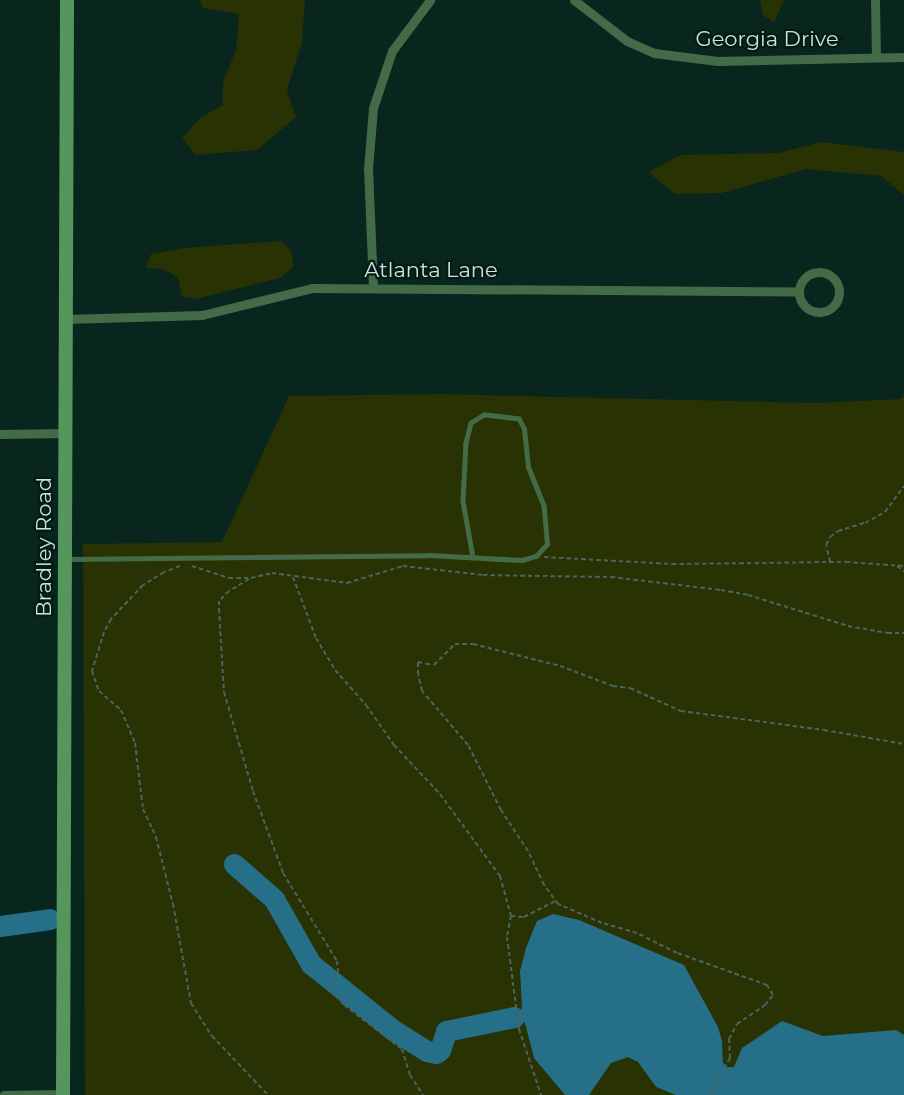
<!DOCTYPE html>
<style>
body{margin:0}
#map{position:relative;width:904px;height:1095px;overflow:hidden;background:#08261e;font-family:Montserrat,sans-serif}
div>[style]{position:absolute}
[style*='--x']{left:calc(var(--x)*1px);top:calc(var(--y)*1px);width:calc(var(--w)*1px);rotate:calc(var(--a)*1deg)}
.green>*{inset:0;background:#283202}
.water>*{inset:0;background:#266f88}
.river>*{height:21px;margin:-10.5px;padding:0 10.5px;transform-origin:10.5px;border-radius:10.5px;background:#266f88}
.path>*{height:2px;margin-top:-1px;transform-origin:0;background:repeating-linear-gradient(90deg,#4a635c 0 4.5px,transparent 0 7.5px)}
.lane>*{height:4.5px;margin:-2.25px;padding:0 2.25px;transform-origin:2.25px;border-radius:2.25px;background:#436b48}
.street>*{height:9px;margin:-4.5px;padding:0 4.5px;transform-origin:4.5px;border-radius:4.5px;background:#436b48}
.street>.ring{margin:-4.5px;padding:0;box-sizing:content-box;background:none;border:9px solid #436b48;border-radius:50%}
.secondary>*{height:14px;margin:-7px;padding:0 7px;transform-origin:7px;border-radius:7px;background:#54965c}
span{translate:-50% -50%;white-space:nowrap;text-align:center;line-height:1.15;-webkit-text-stroke:4.5px #001c15;paint-order:stroke}
.street-label{font-size:21px;color:#d0e0db}
</style>
<div id="map">
<div class="green">
<div style="clip-path:polygon(200px 0,305px 0,302px 42px,287px 90px,296px 117px,257px 150px,196px 155px,182px 138px,200px 118px,223px 105px,223px 82px,236px 50px,239px 14px,203px 8px)"></div>
<div style="clip-path:polygon(760px 0,784px 0,774px 22px,763px 15px)"></div>
<div style="clip-path:polygon(821px 142px,904px 152px,904px 195px,881px 176px,806px 169px,722px 193px,675px 194px,648px 172px,681px 155px,779px 153px)"></div>
<div style="clip-path:polygon(282px 241px,292px 253px,293px 267px,280px 278px,196px 299px,182px 297px,178px 278px,165px 270px,146px 267px,151px 254px,183px 248px)"></div>
<div style="clip-path:polygon(904px 393px,904px 1095px,85px 1095px,83px 544px,222px 542px,289px 396px,440px 394px,814px 403px,901px 399px)"></div>
</div>
<div class="water">
<div style="clip-path:polygon(553px 914px,579px 920px,684px 965px,718px 1027px,722px 1041px,723px 1063px,727px 1067px,734px 1067px,742px 1048px,782px 1021px,823px 1036px,896px 1030px,904px 1035px,904px 1095px,676px 1095px,656px 1087px,638px 1062px,628px 1057px,611px 1063px,589px 1095px,565px 1095px,534px 1058px,525px 1023px,518px 1019px,522px 1007px,520px 971px,526px 948px,537px 921px)"></div>
</div>
<div class="river">
<div style="--x:234;--y:864;--w:53;--a:41.2"></div>
<div style="--x:274;--y:899;--w:75;--a:60.4"></div>
<div style="--x:311;--y:964;--w:105;--a:38.8"></div>
<div style="--x:393;--y:1030;--w:39;--a:32"></div>
<div style="--x:426;--y:1051;--w:10;--a:11"></div>
<div style="--x:436;--y:1053;--w:5;--a:-37"></div>
<div style="--x:440;--y:1050;--w:20;--a:-72"></div>
<div style="--x:446;--y:1031;--w:69;--a:-11.6"></div>
<div style="--x:0;--y:926;--w:50;--a:-8"></div>
</div>
<div class="path">
<div style="--x:544;--y:557;--w:128;--a:3.1"></div>
<div style="--x:672;--y:564;--w:174;--a:-0.7"></div>
<div style="--x:846;--y:562;--w:58;--a:3.9"></div>
<div style="--x:830;--y:562;--w:17;--a:-103"></div>
<div style="--x:826;--y:545;--w:9;--a:-63"></div>
<div style="--x:830;--y:537;--w:10;--a:-37"></div>
<div style="--x:838;--y:531;--w:28;--a:-17"></div>
<div style="--x:865;--y:523;--w:23;--a:-29"></div>
<div style="--x:885;--y:512;--w:32;--a:-54"></div>
<div style="--x:180;--y:566;--w:17;--a:159"></div>
<div style="--x:164;--y:572;--w:25;--a:148"></div>
<div style="--x:143;--y:585;--w:47;--a:133.3"></div>
<div style="--x:111;--y:619;--w:15;--a:118"></div>
<div style="--x:104;--y:632;--w:41;--a:107.1"></div>
<div style="--x:92;--y:671;--w:21;--a:71"></div>
<div style="--x:99;--y:691;--w:29;--a:41"></div>
<div style="--x:121;--y:710;--w:36;--a:67"></div>
<div style="--x:135;--y:743;--w:66;--a:83.1"></div>
<div style="--x:143;--y:809;--w:31;--a:65"></div>
<div style="--x:156;--y:837;--w:69;--a:75.8"></div>
<div style="--x:173;--y:904;--w:101;--a:79.7"></div>
<div style="--x:191;--y:1003;--w:39;--a:58"></div>
<div style="--x:212;--y:1036;--w:81;--a:46.5"></div>
<div style="--x:192;--y:566;--w:39;--a:18"></div>
<div style="--x:229;--y:578;--w:22;--a:0"></div>
<div style="--x:251;--y:578;--w:22;--a:-13"></div>
<div style="--x:272;--y:573;--w:76;--a:7.6"></div>
<div style="--x:347;--y:583;--w:59;--a:-16.9"></div>
<div style="--x:403;--y:566;--w:81;--a:6.4"></div>
<div style="--x:483;--y:575;--w:128;--a:0.9"></div>
<div style="--x:611;--y:577;--w:111;--a:6.7"></div>
<div style="--x:721;--y:590;--w:27;--a:10"></div>
<div style="--x:748;--y:595;--w:105;--a:17.2"></div>
<div style="--x:848;--y:626;--w:40;--a:10"></div>
<div style="--x:887;--y:633;--w:17;--a:0"></div>
<div style="--x:897;--y:566;--w:9;--a:36"></div>
<div style="--x:293;--y:577;--w:65;--a:69.3"></div>
<div style="--x:316;--y:638;--w:37;--a:59"></div>
<div style="--x:335;--y:670;--w:47;--a:48.5"></div>
<div style="--x:366;--y:705;--w:49;--a:55"></div>
<div style="--x:394;--y:745;--w:67;--a:46.8"></div>
<div style="--x:440;--y:794;--w:102;--a:53.8"></div>
<div style="--x:500;--y:876;--w:41;--a:74.6"></div>
<div style="--x:511;--y:916;--w:21;--a:101"></div>
<div style="--x:507;--y:937;--w:93;--a:82.6"></div>
<div style="--x:519;--y:1029;--w:70;--a:71.6"></div>
<div style="--x:249;--y:579;--w:23;--a:149"></div>
<div style="--x:229;--y:591;--w:14;--a:135"></div>
<div style="--x:219;--y:601;--w:8;--a:90"></div>
<div style="--x:219;--y:609;--w:83;--a:86.6"></div>
<div style="--x:224;--y:692;--w:103;--a:73.7"></div>
<div style="--x:253;--y:791;--w:87;--a:69.9"></div>
<div style="--x:283;--y:873;--w:103;--a:58.5"></div>
<div style="--x:337;--y:961;--w:10;--a:84"></div>
<div style="--x:338;--y:971;--w:16;--a:120"></div>
<div style="--x:330;--y:985;--w:5;--a:79"></div>
<div style="--x:331;--y:990;--w:20;--a:49"></div>
<div style="--x:344;--y:1005;--w:73;--a:37.2"></div>
<div style="--x:402;--y:1049;--w:27;--a:73"></div>
<div style="--x:410;--y:1075;--w:24;--a:57"></div>
<div style="--x:511;--y:916;--w:13;--a:4"></div>
<div style="--x:524;--y:917;--w:35;--a:-27"></div>
<div style="--x:710;--y:1095;--w:42;--a:-61.6"></div>
<div style="--x:730;--y:1058;--w:19;--a:-93"></div>
<div style="--x:729;--y:1039;--w:17;--a:-62"></div>
<div style="--x:737;--y:1024;--w:34;--a:-34"></div>
<div style="--x:765;--y:1005;--w:13;--a:-51"></div>
<div style="--x:773;--y:995;--w:12;--a:-121"></div>
<div style="--x:767;--y:985;--w:96;--a:-160.4"></div>
<div style="--x:677;--y:953;--w:45;--a:-153.4"></div>
<div style="--x:637;--y:933;--w:36;--a:-164"></div>
<div style="--x:602;--y:923;--w:48;--a:-156.6"></div>
<div style="--x:558;--y:904;--w:24;--a:-126"></div>
<div style="--x:544;--y:885;--w:38;--a:-115"></div>
<div style="--x:528;--y:851;--w:49;--a:-123.4"></div>
<div style="--x:501;--y:810;--w:73;--a:-116.9"></div>
<div style="--x:468;--y:745;--w:71;--a:-130.4"></div>
<div style="--x:422;--y:691;--w:17;--a:-103"></div>
<div style="--x:418;--y:674;--w:12;--a:-90"></div>
<div style="--x:418;--y:662;--w:16;--a:11"></div>
<div style="--x:434;--y:665;--w:30;--a:-45"></div>
<div style="--x:455;--y:644;--w:18;--a:0"></div>
<div style="--x:473;--y:644;--w:90;--a:14.2"></div>
<div style="--x:560;--y:666;--w:57;--a:20.7"></div>
<div style="--x:613;--y:686;--w:17;--a:7"></div>
<div style="--x:630;--y:688;--w:56;--a:24.3"></div>
<div style="--x:681;--y:711;--w:144;--a:7.6"></div>
<div style="--x:824;--y:730;--w:81;--a:9.9"></div>
</div>
<div class="lane">
<div style="--x:67;--y:559;--w:362;--a:-0.6"></div>
<div style="--x:429;--y:555;--w:93;--a:3.1"></div>
<div style="--x:522;--y:560;--w:15;--a:-16"></div>
<div style="--x:536;--y:556;--w:16;--a:-47"></div>
<div style="--x:547;--y:544;--w:37;--a:-95"></div>
<div style="--x:544;--y:507;--w:43;--a:-111.8"></div>
<div style="--x:528;--y:467;--w:38;--a:-96"></div>
<div style="--x:524;--y:429;--w:11;--a:-117"></div>
<div style="--x:519;--y:419;--w:35;--a:-173"></div>
<div style="--x:484;--y:415;--w:15;--a:148"></div>
<div style="--x:471;--y:423;--w:21;--a:104"></div>
<div style="--x:466;--y:443;--w:58;--a:93"></div>
<div style="--x:463;--y:501;--w:57;--a:79.9"></div>
</div>
<div class="street">
<div style="--x:574;--y:0;--w:67;--a:37.7"></div>
<div style="--x:627;--y:41;--w:30;--a:24"></div>
<div style="--x:654;--y:53;--w:64;--a:7.2"></div>
<div style="--x:717;--y:61;--w:187;--a:-1.2"></div>
<div style="--x:875;--y:0;--w:57;--a:89"></div>
<div class="ring" style="left:799px;top:272px;width:31px;height:31px"></div>
<div style="--x:373;--y:287;--w:118;--a:-92.4"></div>
<div style="--x:368;--y:169;--w:61;--a:-85.3"></div>
<div style="--x:373;--y:108;--w:60;--a:-71.6"></div>
<div style="--x:392;--y:51;--w:64;--a:-53.3"></div>
<div style="--x:66;--y:319;--w:136;--a:-1.7"></div>
<div style="--x:202;--y:315;--w:113;--a:-13.8"></div>
<div style="--x:312;--y:288;--w:487;--a:0.4"></div>
<div style="--x:0;--y:434;--w:65;--a:-0.9"></div>
<div style="--x:4;--y:1095;--w:59;--a:-1"></div>
</div>
<div class="secondary">
<div style="--x:63;--y:1095;--w:1095;--a:-89.79"></div>
</div>
<div class="street-label">
<span style="left:767px;top:39px">Georgia Drive</span>
<span style="left:431px;top:270px">Atlanta Lane</span>
<span style="left:44px;top:547px;rotate:-90deg">Bradley Road</span>
</div>
</div>
